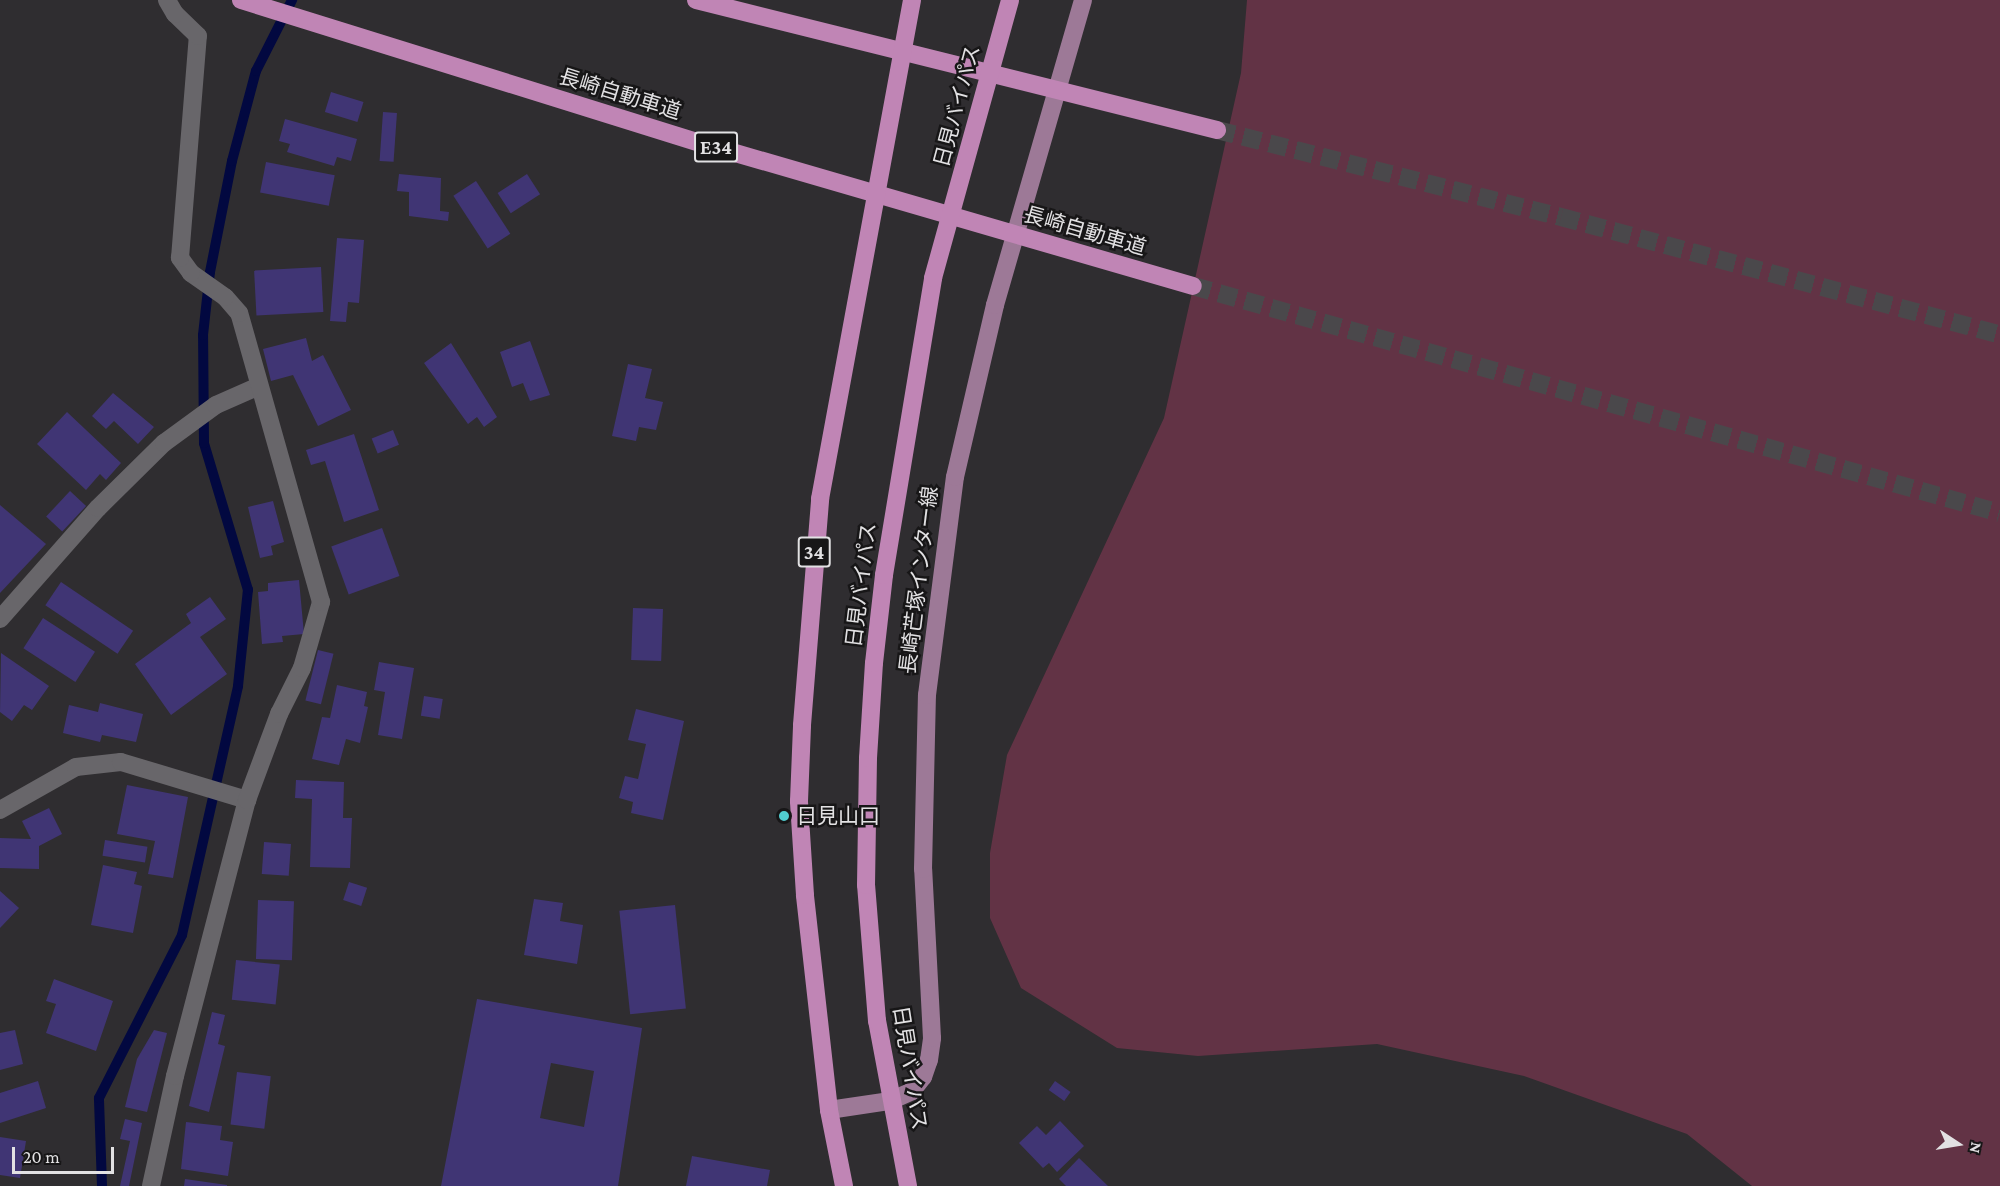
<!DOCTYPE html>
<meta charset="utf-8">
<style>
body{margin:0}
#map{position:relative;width:2000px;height:1186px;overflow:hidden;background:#2f2d30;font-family:"Crimson Pro","Noto Sans JP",serif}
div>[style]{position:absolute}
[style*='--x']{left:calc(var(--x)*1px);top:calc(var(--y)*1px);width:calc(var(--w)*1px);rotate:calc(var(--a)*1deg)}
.green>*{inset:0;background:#623345}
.stream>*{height:10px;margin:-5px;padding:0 5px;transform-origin:5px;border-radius:5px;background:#020840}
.building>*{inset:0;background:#403574;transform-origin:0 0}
.highway-tunnel>*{height:18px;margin-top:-9px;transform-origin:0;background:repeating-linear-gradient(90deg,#4a484b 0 18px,transparent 0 27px)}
.minor>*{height:18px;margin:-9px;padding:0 9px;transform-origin:9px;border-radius:9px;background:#68666a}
.major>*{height:18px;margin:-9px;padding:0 9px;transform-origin:9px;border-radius:9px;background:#9d7997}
.highway>*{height:18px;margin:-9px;padding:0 9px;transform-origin:9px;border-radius:9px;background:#c085b5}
.dots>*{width:16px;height:16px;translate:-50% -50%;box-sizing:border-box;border:3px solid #171617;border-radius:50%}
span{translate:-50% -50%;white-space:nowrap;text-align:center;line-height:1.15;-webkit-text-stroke:5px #171617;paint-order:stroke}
.shield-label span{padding:2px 4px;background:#171617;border:2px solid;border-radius:4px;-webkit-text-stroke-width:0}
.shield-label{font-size:20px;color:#e2e1e3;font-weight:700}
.street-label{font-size:21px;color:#e2e1e3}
.poi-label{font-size:21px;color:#e2e1e3}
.left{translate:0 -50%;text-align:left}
.north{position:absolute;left:1928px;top:1114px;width:60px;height:60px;-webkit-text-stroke:4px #171617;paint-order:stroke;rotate:102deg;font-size:16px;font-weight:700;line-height:24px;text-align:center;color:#e2e1e3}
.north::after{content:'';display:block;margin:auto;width:21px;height:27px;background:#e2e1e3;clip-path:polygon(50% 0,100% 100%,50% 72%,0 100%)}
.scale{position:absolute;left:12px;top:1147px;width:102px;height:27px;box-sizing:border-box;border:3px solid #e2e1e3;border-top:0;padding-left:8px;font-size:18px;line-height:21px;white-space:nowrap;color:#e2e1e3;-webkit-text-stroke:4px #171617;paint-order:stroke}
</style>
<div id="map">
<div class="green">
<div style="clip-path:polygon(1247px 0,2000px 0,2000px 1186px,1752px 1186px,1687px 1134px,1524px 1076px,1377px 1044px,1198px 1056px,1117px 1048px,1021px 988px,990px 918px,990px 853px,1007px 755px,1164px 418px,1241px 73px)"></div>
</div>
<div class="stream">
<div style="--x:102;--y:1186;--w:88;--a:-92"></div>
<div style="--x:99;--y:1098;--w:183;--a:-63"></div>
<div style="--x:182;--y:935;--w:255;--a:-77.3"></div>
<div style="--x:238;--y:686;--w:97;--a:-84.1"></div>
<div style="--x:248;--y:590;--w:153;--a:-106.7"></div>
<div style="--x:204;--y:443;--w:108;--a:-90.5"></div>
<div style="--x:203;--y:335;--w:63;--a:-83.7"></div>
<div style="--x:210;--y:272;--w:113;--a:-78.8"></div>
<div style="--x:232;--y:161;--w:93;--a:-75.1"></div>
<div style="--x:256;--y:71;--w:80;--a:-63.1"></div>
</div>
<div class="building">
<div style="left:331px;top:92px;width:34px;height:21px;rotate:17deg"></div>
<div style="left:383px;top:112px;width:14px;height:49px;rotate:4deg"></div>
<div style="clip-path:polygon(285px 119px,357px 139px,351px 161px,337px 157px,334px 166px,287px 152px,290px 144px,279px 141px)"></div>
<div style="left:266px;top:162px;width:70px;height:31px;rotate:11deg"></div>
<div style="clip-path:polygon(399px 174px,441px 178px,440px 211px,449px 212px,448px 221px,409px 216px,409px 192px,397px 191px)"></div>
<div style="left:527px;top:174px;width:24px;height:35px;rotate:57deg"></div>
<div style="left:476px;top:181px;width:63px;height:27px;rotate:57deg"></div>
<div style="clip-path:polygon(337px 238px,364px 240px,359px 303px,348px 302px,346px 322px,330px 321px)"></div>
<div style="left:321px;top:267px;width:45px;height:67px;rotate:87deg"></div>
<div style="clip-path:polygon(306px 338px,312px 361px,323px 355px,351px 410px,318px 426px,293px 375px,271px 381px,263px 349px)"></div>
<div style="clip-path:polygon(530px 341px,550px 395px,530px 401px,523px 383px,512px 387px,500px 352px)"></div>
<div style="clip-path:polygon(451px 343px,497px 417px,484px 427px,477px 417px,468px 424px,424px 363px)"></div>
<div style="clip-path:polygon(628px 364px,652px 369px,645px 398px,663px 402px,656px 430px,639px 427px,636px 441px,612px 436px)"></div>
<div style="clip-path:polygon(113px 393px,154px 427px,138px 444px,114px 421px,106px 429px,92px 416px)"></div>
<div style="clip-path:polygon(67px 412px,121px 463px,106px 480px,100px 474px,86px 490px,37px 444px)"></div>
<div style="left:393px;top:430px;width:16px;height:23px;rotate:68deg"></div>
<div style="clip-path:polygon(354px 434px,379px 510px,344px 522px,325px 461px,311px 465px,306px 450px)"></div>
<div style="left:70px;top:491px;width:22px;height:35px;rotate:43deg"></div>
<div style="clip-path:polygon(273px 501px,284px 542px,271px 546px,273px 555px,260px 558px,248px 507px)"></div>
<div style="clip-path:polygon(0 505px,46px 544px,0 593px)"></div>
<div style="left:382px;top:528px;width:51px;height:54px;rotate:70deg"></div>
<div style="clip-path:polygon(299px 580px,304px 634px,282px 636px,283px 642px,262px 644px,258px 592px,268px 591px,268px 583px)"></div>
<div style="left:61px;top:582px;width:87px;height:28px;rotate:34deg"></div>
<div style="clip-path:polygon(210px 597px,226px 619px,200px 637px,227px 674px,171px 715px,135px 664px,191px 623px,186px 614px)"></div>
<div style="left:633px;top:608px;width:30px;height:52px;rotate:2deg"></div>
<div style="left:43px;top:618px;width:62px;height:36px;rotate:33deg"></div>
<div style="left:318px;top:650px;width:16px;height:52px;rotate:14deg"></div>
<div style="clip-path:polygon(1px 653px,49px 686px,32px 710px,24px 705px,12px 721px,0 712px)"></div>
<div style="clip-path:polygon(379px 662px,414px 668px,402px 739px,378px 735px,385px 692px,374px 690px)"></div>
<div style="clip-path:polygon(337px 685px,367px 692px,364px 706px,368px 707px,360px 743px,346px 739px,339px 765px,312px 759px,322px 717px,330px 718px)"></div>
<div style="left:424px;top:696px;width:19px;height:20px;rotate:9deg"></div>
<div style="clip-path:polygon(100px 703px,143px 714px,136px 742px,102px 735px,100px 742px,63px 733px,69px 705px,98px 712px)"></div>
<div style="clip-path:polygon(636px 709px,684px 721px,663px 820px,631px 813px,633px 802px,619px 798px,625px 776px,638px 779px,646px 744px,628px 740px)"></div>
<div style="clip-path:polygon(296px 780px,344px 782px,343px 818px,352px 818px,350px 868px,310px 867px,312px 799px,295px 798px)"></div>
<div style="clip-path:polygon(127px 785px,188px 797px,173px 878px,148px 874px,155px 841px,117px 834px)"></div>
<div style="clip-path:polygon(49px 808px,62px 834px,39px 846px,39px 869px,0 868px,0 838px,31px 839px,22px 821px)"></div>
<div style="left:105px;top:840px;width:43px;height:16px;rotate:9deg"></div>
<div style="left:264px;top:842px;width:27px;height:32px;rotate:4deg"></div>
<div style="clip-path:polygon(103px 865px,137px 872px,134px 884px,142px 886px,133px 933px,91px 925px)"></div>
<div style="left:349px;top:882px;width:19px;height:19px;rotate:18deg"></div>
<div style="clip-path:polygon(0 891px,19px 908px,0 928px)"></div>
<div style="clip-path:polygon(534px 899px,563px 903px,560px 921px,583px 925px,577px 964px,524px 955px)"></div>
<div style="left:258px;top:900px;width:36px;height:59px;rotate:2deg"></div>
<div style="left:675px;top:905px;width:104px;height:56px;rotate:84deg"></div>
<div style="left:236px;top:960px;width:44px;height:40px;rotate:6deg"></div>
<div style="clip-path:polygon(54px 979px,113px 1001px,96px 1051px,46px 1033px,56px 1004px,46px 1001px)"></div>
<div style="clip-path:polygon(evenodd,477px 999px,642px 1028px,618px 1186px,441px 1186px,477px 999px,551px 1063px,594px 1071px,584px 1127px,540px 1118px,551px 1063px)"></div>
<div style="clip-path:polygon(212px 1012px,225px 1015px,218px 1044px,225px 1046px,209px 1112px,189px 1106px)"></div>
<div style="clip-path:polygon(15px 1030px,23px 1064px,0 1070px,0 1033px)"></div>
<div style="clip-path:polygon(154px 1030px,167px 1033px,147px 1112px,125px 1107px,137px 1059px)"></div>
<div style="left:237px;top:1072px;width:34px;height:53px;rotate:7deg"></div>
<div style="clip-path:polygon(38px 1081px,46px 1108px,0 1123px,0 1093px)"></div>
<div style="left:1055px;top:1081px;width:19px;height:11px;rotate:35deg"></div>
<div style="clip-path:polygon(125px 1119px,142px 1123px,129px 1186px,120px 1186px,130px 1141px,120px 1139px)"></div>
<div style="clip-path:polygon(1060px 1121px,1084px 1146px,1057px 1172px,1049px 1163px,1043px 1168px,1019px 1143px,1037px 1126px,1046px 1135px)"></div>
<div style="clip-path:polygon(186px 1122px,222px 1126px,220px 1140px,233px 1142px,228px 1176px,181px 1169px)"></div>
<div style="clip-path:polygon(0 1137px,26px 1141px,20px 1178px,0 1175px)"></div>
<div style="clip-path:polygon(692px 1156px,770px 1170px,767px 1186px,686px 1186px)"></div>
<div style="clip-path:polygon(1079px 1158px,1108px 1186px,1066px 1186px,1059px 1179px)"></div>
<div style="clip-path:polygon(185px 1179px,227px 1185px,227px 1186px,184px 1186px)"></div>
</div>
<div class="highway-tunnel">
<div style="--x:1217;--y:130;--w:355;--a:14.2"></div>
<div style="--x:1561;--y:217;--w:455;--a:15"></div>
<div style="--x:1193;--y:286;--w:838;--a:15.71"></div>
</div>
<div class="minor">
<div style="--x:0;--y:619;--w:148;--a:-48.6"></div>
<div style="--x:98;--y:508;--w:93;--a:-44.6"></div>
<div style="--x:164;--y:443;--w:64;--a:-36.2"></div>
<div style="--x:216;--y:405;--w:47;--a:-23.8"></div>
<div style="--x:0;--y:810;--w:87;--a:-29.5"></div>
<div style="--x:76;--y:767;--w:45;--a:-6.3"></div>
<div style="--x:121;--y:762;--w:132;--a:16.8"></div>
<div style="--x:151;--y:1186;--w:113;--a:-77.7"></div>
<div style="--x:175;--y:1076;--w:285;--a:-75.4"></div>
<div style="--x:247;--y:800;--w:92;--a:-69.6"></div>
<div style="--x:279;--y:714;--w:51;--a:-63.4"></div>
<div style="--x:302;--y:668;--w:69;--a:-73.9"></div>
<div style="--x:321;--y:602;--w:300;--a:-105.8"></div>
<div style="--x:239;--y:313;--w:21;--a:-131"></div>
<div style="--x:225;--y:297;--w:42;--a:-144.8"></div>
<div style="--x:191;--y:273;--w:19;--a:-126"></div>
<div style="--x:180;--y:258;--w:223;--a:-85.4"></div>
<div style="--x:198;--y:36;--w:32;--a:-136"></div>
<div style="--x:175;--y:14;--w:16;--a:-120"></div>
</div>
<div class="major">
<div style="--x:829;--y:1110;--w:62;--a:-8.4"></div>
<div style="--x:890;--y:1101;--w:24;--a:-24"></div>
<div style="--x:912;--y:1091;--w:18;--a:-52"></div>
<div style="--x:923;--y:1077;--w:18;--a:-71"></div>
<div style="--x:929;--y:1060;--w:22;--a:-82"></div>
<div style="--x:932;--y:1038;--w:169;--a:-93"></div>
<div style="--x:923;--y:869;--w:174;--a:-88.7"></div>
<div style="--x:927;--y:695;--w:220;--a:-82.7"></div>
<div style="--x:955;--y:477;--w:177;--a:-76.9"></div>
<div style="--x:995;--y:305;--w:317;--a:-73.9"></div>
</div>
<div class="highway">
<div style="--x:241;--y:0;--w:482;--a:17.3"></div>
<div style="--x:701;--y:143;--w:512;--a:16.21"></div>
<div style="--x:696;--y:0;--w:537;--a:14.01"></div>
<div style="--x:844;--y:1186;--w:77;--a:-101.2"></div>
<div style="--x:829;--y:1110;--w:216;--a:-96.4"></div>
<div style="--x:805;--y:895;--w:94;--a:-93.7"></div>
<div style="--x:799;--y:801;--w:76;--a:-87.7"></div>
<div style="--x:802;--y:725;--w:227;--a:-85.4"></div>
<div style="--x:820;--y:499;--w:507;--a:-79.55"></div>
<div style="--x:908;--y:1186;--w:168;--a:-100.6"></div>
<div style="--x:877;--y:1021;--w:136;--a:-94.6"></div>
<div style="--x:866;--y:885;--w:127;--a:-89.1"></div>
<div style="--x:868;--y:758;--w:95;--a:-86.4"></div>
<div style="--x:874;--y:663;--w:89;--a:-83.5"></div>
<div style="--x:884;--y:575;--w:301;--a:-80.6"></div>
<div style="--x:933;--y:278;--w:288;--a:-74.5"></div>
</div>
<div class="dots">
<div style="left:784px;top:816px;background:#52cdd0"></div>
</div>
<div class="shield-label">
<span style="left:716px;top:147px">E34</span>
<span style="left:814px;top:552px">34</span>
</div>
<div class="street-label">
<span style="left:620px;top:94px;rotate:17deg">長崎自動車道</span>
<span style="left:957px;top:106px;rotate:-75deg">日見バイパス</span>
<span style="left:1085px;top:231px;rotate:16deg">長崎自動車道</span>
<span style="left:919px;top:580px;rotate:-83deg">長崎芒塚インター線</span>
<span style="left:861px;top:585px;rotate:-83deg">日見バイパス</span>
<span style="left:910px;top:1068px;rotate:81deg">日見バイパス</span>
</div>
<div class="poi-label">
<span class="left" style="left:796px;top:816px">日見山口</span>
</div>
<div class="north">N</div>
<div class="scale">20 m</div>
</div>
